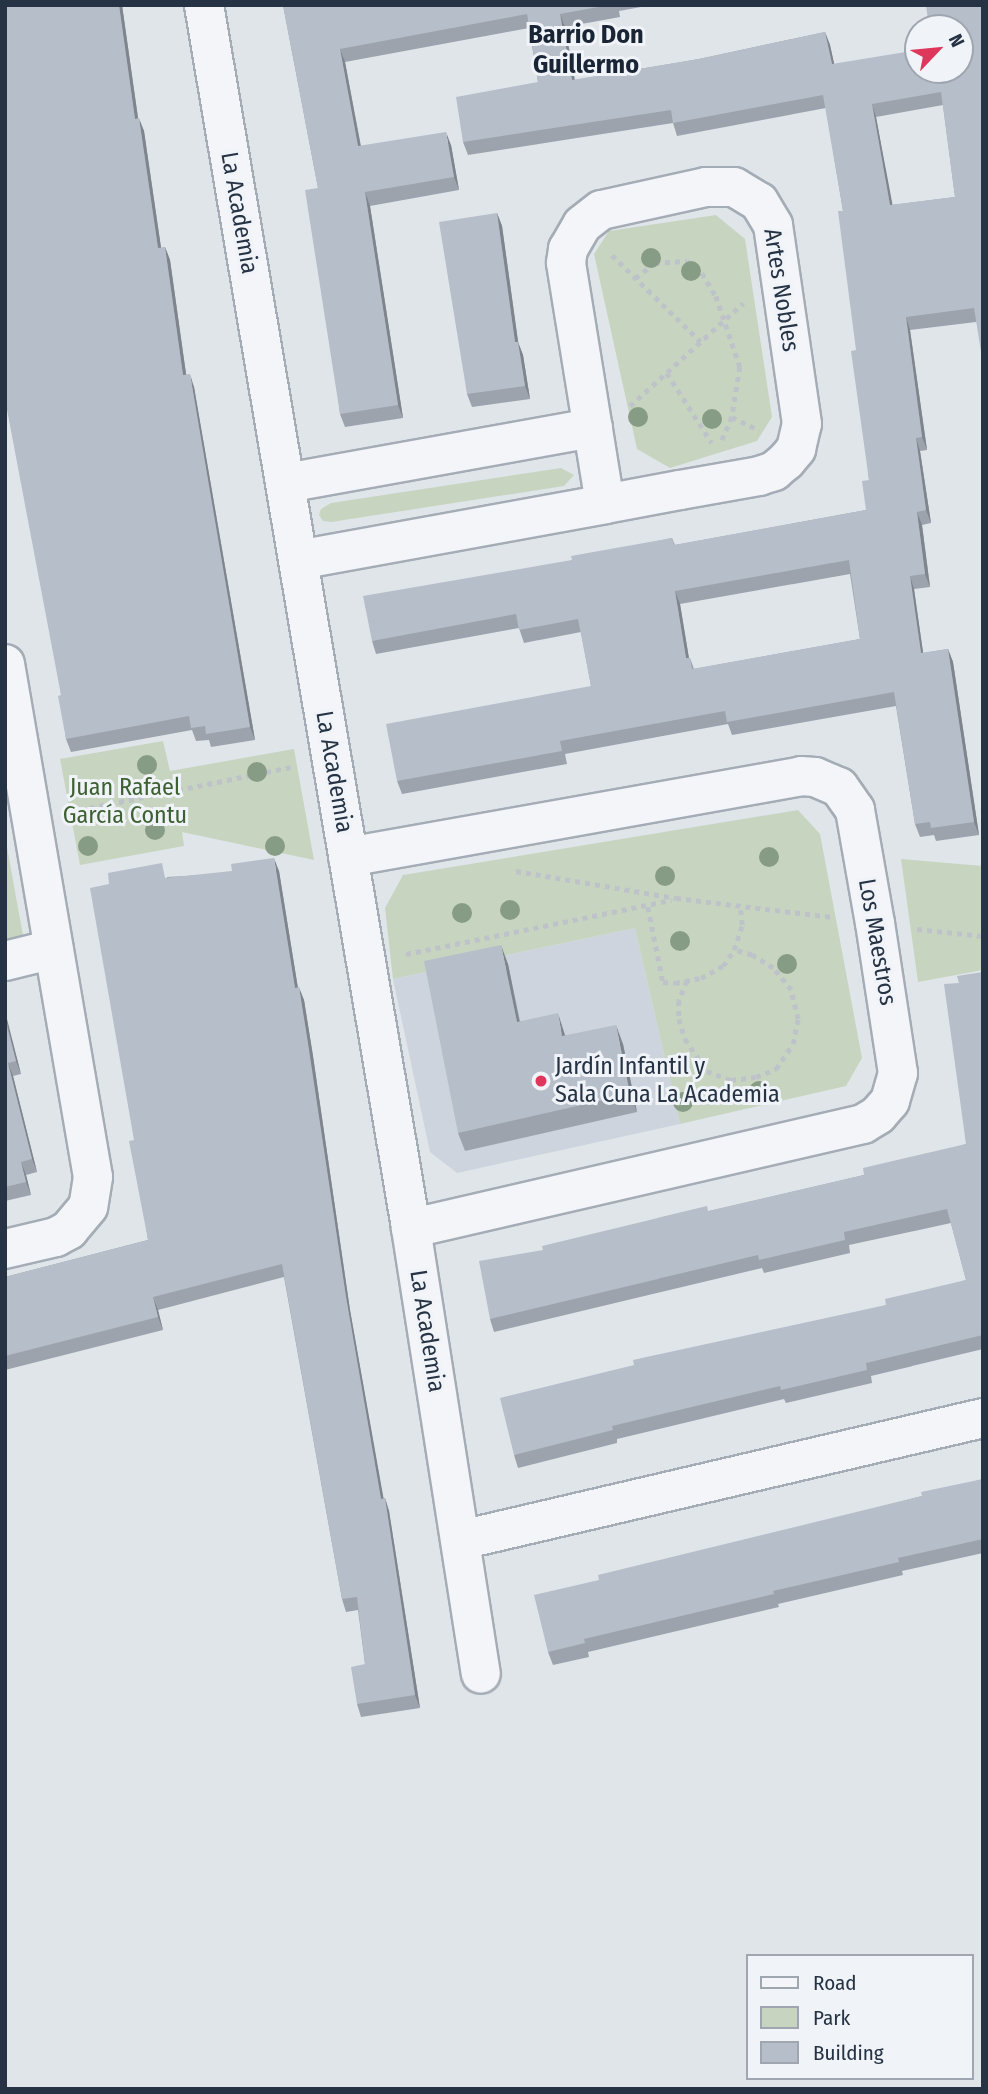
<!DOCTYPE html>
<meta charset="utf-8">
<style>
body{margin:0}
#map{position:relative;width:988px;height:2094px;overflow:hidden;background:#e0e5ea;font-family:"Fira Sans Condensed",sans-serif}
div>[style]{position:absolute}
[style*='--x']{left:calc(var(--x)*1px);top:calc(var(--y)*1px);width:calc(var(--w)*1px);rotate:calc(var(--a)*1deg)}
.built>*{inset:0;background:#cdd4dd}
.green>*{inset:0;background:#c7d5c0}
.path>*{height:4.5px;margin-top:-2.25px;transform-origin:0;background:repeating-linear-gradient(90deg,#bec3c9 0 5px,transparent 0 10px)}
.roads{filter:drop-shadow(2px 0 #a4acb5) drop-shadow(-2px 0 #a4acb5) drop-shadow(0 2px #a4acb5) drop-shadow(0 -2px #a4acb5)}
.minor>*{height:38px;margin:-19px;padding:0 19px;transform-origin:19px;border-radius:19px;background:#f3f5f8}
.trees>*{width:20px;height:20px;margin:-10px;border-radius:50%;background:#879c85}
.wall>*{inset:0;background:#9da3ad}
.shaded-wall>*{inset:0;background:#7f858d}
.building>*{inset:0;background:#b6bec9}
.dots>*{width:19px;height:19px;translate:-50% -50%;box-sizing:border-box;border:4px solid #f0f3f8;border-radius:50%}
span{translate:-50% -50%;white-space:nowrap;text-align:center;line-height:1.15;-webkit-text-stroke:6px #f0f3f8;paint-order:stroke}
.street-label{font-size:24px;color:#263344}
.park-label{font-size:24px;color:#3e6132}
.poi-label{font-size:24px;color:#263344}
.left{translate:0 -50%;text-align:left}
.neighbourhood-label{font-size:26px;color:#192435;font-weight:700}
.frame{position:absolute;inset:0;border:7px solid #263344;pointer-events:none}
.legend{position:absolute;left:746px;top:1954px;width:228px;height:126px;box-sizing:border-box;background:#f0f3f8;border:2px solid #9fa6b0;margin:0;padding:9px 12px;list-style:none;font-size:21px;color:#263344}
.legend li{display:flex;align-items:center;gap:14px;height:35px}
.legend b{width:35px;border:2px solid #9fa6b0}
.north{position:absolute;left:904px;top:14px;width:70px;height:70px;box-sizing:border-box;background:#f0f3f8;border:2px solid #9fa6b0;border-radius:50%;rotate:64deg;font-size:19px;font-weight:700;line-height:28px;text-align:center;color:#263344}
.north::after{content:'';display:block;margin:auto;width:24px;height:32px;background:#de375b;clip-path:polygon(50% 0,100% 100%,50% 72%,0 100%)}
</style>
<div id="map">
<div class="built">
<div style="clip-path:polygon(635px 928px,680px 1124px,457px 1173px,430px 1152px,393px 979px)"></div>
</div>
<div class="green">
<div style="clip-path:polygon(716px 215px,745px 239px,772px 417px,757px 441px,670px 468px,637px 449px,594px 254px,609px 231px)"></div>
<div style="clip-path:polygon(561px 468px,574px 475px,564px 486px,331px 522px,323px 521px,319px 515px,321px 509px,331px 503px)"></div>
<div style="clip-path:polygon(163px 741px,170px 771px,294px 749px,314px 860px,182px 832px,184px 846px,80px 865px,60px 759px)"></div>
<div style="clip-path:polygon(798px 810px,820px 834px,862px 1058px,846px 1086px,680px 1124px,635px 928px,393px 979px,385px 908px,403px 875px)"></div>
<div style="clip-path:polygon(5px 836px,24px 941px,5px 946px)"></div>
<div style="clip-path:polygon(901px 859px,983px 866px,983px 970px,918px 982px)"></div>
</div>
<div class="path">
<div style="--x:612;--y:255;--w:124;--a:44.3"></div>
<div style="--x:635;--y:278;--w:25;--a:-37"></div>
<div style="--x:655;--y:263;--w:32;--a:-4"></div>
<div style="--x:687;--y:261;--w:19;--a:39"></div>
<div style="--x:702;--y:273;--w:27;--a:59"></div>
<div style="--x:716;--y:296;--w:75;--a:71.3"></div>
<div style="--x:740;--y:367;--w:51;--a:99.1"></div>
<div style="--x:732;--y:417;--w:26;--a:113"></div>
<div style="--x:667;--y:373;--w:83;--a:57.3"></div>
<div style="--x:630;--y:406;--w:153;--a:-42.3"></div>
<div style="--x:732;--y:417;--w:30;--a:26"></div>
<div style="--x:70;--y:812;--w:227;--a:-11.5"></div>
<div style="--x:516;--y:871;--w:162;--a:9.6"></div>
<div style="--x:676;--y:898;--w:158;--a:6.9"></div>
<div style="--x:648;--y:907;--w:76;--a:78.7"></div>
<div style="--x:663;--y:982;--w:12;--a:5"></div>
<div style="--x:675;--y:983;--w:26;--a:-11"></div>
<div style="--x:701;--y:978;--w:25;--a:-29"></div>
<div style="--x:723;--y:966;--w:19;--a:-55"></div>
<div style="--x:734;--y:950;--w:26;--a:-72"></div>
<div style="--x:742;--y:925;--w:20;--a:-96"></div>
<div style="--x:917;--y:929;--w:66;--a:6.1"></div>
<div style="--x:406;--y:954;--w:271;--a:-11.5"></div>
<div style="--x:687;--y:981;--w:22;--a:112"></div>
<div style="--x:679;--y:1001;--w:18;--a:90"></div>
<div style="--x:679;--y:1019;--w:21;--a:73"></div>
<div style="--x:685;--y:1039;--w:39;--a:55"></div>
<div style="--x:707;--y:1071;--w:26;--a:21"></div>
<div style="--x:731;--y:1080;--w:25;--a:-7"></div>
<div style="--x:756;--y:1077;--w:22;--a:-22"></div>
<div style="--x:776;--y:1069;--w:30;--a:-56"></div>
<div style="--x:793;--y:1044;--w:25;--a:-79"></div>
<div style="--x:798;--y:1019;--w:30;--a:-104"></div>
<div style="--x:791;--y:990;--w:28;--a:-129"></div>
<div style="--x:773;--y:968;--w:25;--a:-148"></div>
<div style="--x:752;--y:955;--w:19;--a:-164"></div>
</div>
<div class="roads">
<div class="minor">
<div style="--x:204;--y:5;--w:1240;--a:80.39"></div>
<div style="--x:411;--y:1228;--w:451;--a:81.1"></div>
<div style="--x:286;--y:483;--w:312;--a:-10.2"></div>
<div style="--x:298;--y:560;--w:312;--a:-10.3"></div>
<div style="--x:605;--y:504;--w:76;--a:-10.6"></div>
<div style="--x:680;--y:490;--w:80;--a:-10"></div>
<div style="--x:759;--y:476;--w:16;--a:-18"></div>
<div style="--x:774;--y:471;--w:16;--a:-40"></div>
<div style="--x:786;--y:461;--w:16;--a:-50"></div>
<div style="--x:796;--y:449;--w:26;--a:-77"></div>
<div style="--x:802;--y:424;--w:201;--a:-98.3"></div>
<div style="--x:773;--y:225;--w:27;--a:-121"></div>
<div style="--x:759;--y:202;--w:29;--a:-149"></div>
<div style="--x:734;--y:187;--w:28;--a:180"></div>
<div style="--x:706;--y:187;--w:107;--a:167.6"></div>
<div style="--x:601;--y:210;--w:24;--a:142"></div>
<div style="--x:582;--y:225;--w:28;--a:120"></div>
<div style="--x:568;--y:249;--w:14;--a:98"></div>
<div style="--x:566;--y:263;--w:244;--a:80.8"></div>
<div style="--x:5;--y:664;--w:520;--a:80.27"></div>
<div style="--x:93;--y:1177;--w:30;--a:99"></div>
<div style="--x:88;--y:1207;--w:30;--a:130"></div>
<div style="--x:69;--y:1230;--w:15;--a:152"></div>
<div style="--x:56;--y:1237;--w:52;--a:166.8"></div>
<div style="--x:348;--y:857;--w:460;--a:-10.1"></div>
<div style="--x:801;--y:776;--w:14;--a:4"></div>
<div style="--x:815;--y:777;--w:26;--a:23"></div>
<div style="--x:839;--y:787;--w:28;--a:55"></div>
<div style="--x:855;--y:810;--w:115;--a:80"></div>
<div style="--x:875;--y:923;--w:152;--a:81.3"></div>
<div style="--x:898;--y:1073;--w:29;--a:106"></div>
<div style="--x:890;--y:1101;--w:18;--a:131"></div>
<div style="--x:878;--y:1115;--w:17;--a:149"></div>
<div style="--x:863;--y:1124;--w:464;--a:167"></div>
<div style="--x:5;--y:961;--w:50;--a:-13.8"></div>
<div style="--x:461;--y:1540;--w:536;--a:-13.15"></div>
</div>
</div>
<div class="trees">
<div style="left:651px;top:258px"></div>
<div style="left:691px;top:271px"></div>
<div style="left:638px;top:417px"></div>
<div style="left:712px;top:419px"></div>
<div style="left:147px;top:765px"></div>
<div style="left:257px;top:772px"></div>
<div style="left:155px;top:830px"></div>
<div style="left:88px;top:846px"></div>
<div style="left:275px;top:846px"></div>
<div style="left:769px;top:857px"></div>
<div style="left:665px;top:876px"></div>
<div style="left:510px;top:910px"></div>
<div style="left:462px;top:913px"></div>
<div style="left:680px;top:941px"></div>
<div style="left:787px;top:964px"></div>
<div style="left:759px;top:1091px"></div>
<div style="left:683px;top:1102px"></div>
</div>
<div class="wall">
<div style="clip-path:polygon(5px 5px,122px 5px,138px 118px,144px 131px,161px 248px,165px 247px,170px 260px,186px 374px,194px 387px,255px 740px,211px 747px,209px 740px,196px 741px,192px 730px,71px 752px,66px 739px,61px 695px)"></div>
<div style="clip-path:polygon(evenodd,283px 5px,652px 5px,619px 11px,620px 17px,565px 27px,575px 80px,699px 59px,825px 32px,830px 45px,834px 64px,918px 70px,983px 5px,976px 322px,910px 330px,927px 450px,920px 451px,931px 523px,922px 525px,930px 587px,914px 589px,923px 653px,948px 649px,953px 662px,979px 835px,936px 841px,934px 835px,920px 837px,915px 824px,896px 706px,732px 735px,728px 724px,565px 754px,567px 764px,402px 794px,397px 781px,591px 686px,581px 632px,524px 643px,519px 628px,376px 654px,372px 641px,572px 560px,672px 538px,675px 545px,866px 510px,869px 480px,843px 211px,826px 108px,677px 136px,673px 123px,468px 155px,463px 142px,538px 82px,529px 28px,345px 62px,361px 146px,451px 145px,459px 190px,370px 206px,403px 418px,345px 427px,340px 414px,318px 188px,283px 5px,943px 105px,955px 197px,892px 205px,876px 117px,943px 105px,283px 5px,850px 574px,860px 639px,694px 669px,690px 658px,689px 658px,680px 604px,850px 574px)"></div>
<div style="clip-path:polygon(497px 213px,502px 226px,518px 342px,523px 355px,530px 399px,472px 407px,467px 394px)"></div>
<div style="clip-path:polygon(279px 871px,298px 988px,304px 1000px,313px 1056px,350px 1310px,383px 1498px,385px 1498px,389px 1511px,420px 1708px,361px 1717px,357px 1704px,365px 1664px,358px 1610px,346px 1612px,342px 1599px,284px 1277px,158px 1310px,163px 1330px,5px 1370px,5px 1277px,148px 1240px,134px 1140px,167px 877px)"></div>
<div style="clip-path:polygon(508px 964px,520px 1021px,564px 1032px,565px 1035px,623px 1044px,637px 1112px,465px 1151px,458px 1133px)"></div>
<div style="clip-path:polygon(983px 972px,983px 1349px,871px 1376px,872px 1383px,786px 1403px,784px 1399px,617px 1439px,617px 1443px,518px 1468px,514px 1455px,886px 1305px,966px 1280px,951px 1223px,849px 1245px,850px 1253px,764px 1273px,762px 1268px,494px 1332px,490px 1319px,543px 1250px,864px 1175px,966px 1144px,959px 983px)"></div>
<div style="clip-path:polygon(5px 1015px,21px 1074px,13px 1076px,37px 1172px,26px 1175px,31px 1195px,5px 1201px)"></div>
<div style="clip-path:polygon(983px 1479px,983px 1553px,902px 1571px,903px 1575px,778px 1604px,779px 1607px,588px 1652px,589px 1657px,553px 1665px,548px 1652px,599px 1580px,922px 1496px)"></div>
</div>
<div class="shaded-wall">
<div style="clip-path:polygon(119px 5px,122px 5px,140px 132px,135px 119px)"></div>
<div style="clip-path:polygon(560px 14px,565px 27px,577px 93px,572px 80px)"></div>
<div style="clip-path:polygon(825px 32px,830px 45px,837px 77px,832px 64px)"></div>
<div style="clip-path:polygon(340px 49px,345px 62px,363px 159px,358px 146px)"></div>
<div style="clip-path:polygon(872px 104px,876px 117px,895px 218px,890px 205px)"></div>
<div style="clip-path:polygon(139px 118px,144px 131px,163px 261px,158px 248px)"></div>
<div style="clip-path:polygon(446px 132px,451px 145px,459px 190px,454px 177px)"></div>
<div style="clip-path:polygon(365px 192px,370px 206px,403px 418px,398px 405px)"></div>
<div style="clip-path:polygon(497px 213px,502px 226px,520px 355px,515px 342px)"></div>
<div style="clip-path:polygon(165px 247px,170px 260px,188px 388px,183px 375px)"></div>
<div style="clip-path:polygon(906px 317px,910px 330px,927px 450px,922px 437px)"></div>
<div style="clip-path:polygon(518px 342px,523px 355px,530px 399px,525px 386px)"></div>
<div style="clip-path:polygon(190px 374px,194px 387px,255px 740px,250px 727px)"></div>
<div style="clip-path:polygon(916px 438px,920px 451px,931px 523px,926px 510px)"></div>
<div style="clip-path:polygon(917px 512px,922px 525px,930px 587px,925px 574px)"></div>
<div style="clip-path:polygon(910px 576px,914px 589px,925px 666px,921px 653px)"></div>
<div style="clip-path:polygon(675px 591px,680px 604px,691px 671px,686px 658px)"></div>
<div style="clip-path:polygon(948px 649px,953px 662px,979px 835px,974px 822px)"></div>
<div style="clip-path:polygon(274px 858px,279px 871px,300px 1001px,295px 988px)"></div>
<div style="clip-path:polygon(501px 945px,508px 964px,523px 1040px,517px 1022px)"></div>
<div style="clip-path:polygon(299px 987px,304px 1000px,313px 1056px,350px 1310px,386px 1512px,381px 1499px,346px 1297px)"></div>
<div style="clip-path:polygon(558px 1013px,564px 1032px,568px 1054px,562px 1036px)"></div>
<div style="clip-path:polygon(5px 1015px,7px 1019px,21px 1074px,16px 1061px)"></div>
<div style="clip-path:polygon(616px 1025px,623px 1044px,637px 1112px,630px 1094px)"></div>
<div style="clip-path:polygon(8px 1063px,13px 1076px,37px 1172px,32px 1159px)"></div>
<div style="clip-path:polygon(21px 1162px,26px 1175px,31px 1195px,26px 1182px)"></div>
<div style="clip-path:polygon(153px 1297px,158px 1310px,163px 1330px,158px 1317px)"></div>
<div style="clip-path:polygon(385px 1498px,389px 1511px,420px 1708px,415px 1695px)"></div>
</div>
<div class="building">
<div style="clip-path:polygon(5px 5px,119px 5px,135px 119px,139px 118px,158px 248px,165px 247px,183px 375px,190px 374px,250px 727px,206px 734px,205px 726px,191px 728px,189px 716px,66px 739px,58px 696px,61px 695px,5px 399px)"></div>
<div style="clip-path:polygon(evenodd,283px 5px,609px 5px,560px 14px,572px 80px,699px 59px,825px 32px,832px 64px,918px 50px,918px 70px,960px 70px,960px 28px,929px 28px,926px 5px,983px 5px,983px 364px,974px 308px,906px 317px,922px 437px,916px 438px,926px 510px,917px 512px,925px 574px,910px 576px,921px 653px,948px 649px,974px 822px,931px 828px,930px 822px,915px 824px,894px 692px,727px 722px,725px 711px,560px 741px,562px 751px,397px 781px,386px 724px,591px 686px,578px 619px,519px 630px,516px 614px,372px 641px,363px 596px,572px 560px,571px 556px,672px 538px,674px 545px,866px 510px,862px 481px,869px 480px,851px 351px,856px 350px,838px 211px,843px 211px,823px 95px,673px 123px,671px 110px,463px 142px,456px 97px,538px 82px,527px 14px,340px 49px,358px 146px,446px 132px,454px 177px,365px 192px,398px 405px,340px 414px,305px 190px,318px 188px,283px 5px,941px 92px,955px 197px,890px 205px,872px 104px,941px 92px,283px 5px,849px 560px,860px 639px,692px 669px,690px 658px,686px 658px,675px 591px,849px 560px)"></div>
<div style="clip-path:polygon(497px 213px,515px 342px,518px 342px,525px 386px,467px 394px,439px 222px)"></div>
<div style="clip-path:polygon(274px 858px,295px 988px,299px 987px,308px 1043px,346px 1297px,381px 1499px,385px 1498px,415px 1695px,357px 1704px,351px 1667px,365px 1664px,357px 1597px,342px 1599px,282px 1264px,153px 1297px,158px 1317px,5px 1356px,5px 1277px,148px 1240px,129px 1141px,134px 1140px,90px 888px,109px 884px,108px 873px,162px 863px,165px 878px,232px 871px,231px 864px)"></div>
<div style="clip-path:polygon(501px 945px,517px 1022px,558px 1013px,562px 1036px,616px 1025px,630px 1094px,458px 1133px,424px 961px)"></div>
<div style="clip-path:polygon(983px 972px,983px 1335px,866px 1363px,867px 1370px,781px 1390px,780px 1386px,612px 1426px,613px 1430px,514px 1455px,500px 1398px,634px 1365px,633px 1360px,886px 1305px,885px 1299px,966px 1280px,947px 1209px,844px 1232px,845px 1240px,759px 1260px,758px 1255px,490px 1319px,479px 1261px,543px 1250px,542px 1246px,707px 1206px,708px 1211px,864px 1175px,863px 1168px,966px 1144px,944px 984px,959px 983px,957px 976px)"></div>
<div style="clip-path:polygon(5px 1019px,16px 1061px,8px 1063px,32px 1159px,21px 1162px,26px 1182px,5px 1187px)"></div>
<div style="clip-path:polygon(983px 1479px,983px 1539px,898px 1558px,899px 1562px,773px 1591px,774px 1594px,584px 1639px,585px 1643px,548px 1652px,534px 1595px,599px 1580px,598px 1575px,922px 1496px,921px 1492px)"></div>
</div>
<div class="dots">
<div style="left:541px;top:1081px;background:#de375b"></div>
</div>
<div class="street-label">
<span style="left:239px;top:213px;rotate:80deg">La Academia</span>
<span style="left:781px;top:290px;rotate:81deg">Artes Nobles</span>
<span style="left:334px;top:772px;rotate:80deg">La Academia</span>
<span style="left:877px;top:942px;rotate:80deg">Los Maestros</span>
<span style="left:427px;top:1331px;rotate:81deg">La Academia</span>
</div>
<div class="park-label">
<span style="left:125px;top:802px">Juan Rafael<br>García Contu</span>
</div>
<div class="poi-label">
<span class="left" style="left:555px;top:1081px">Jardín Infantil y<br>Sala Cuna La Academia</span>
</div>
<div class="neighbourhood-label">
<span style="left:586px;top:50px">Barrio Don<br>Guillermo</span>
</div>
<div class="frame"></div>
<ul class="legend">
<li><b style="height:9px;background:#f3f5f8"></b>Road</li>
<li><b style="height:19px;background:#c7d5c0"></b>Park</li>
<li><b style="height:19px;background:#b6bec9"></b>Building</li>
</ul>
<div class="north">N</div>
</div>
